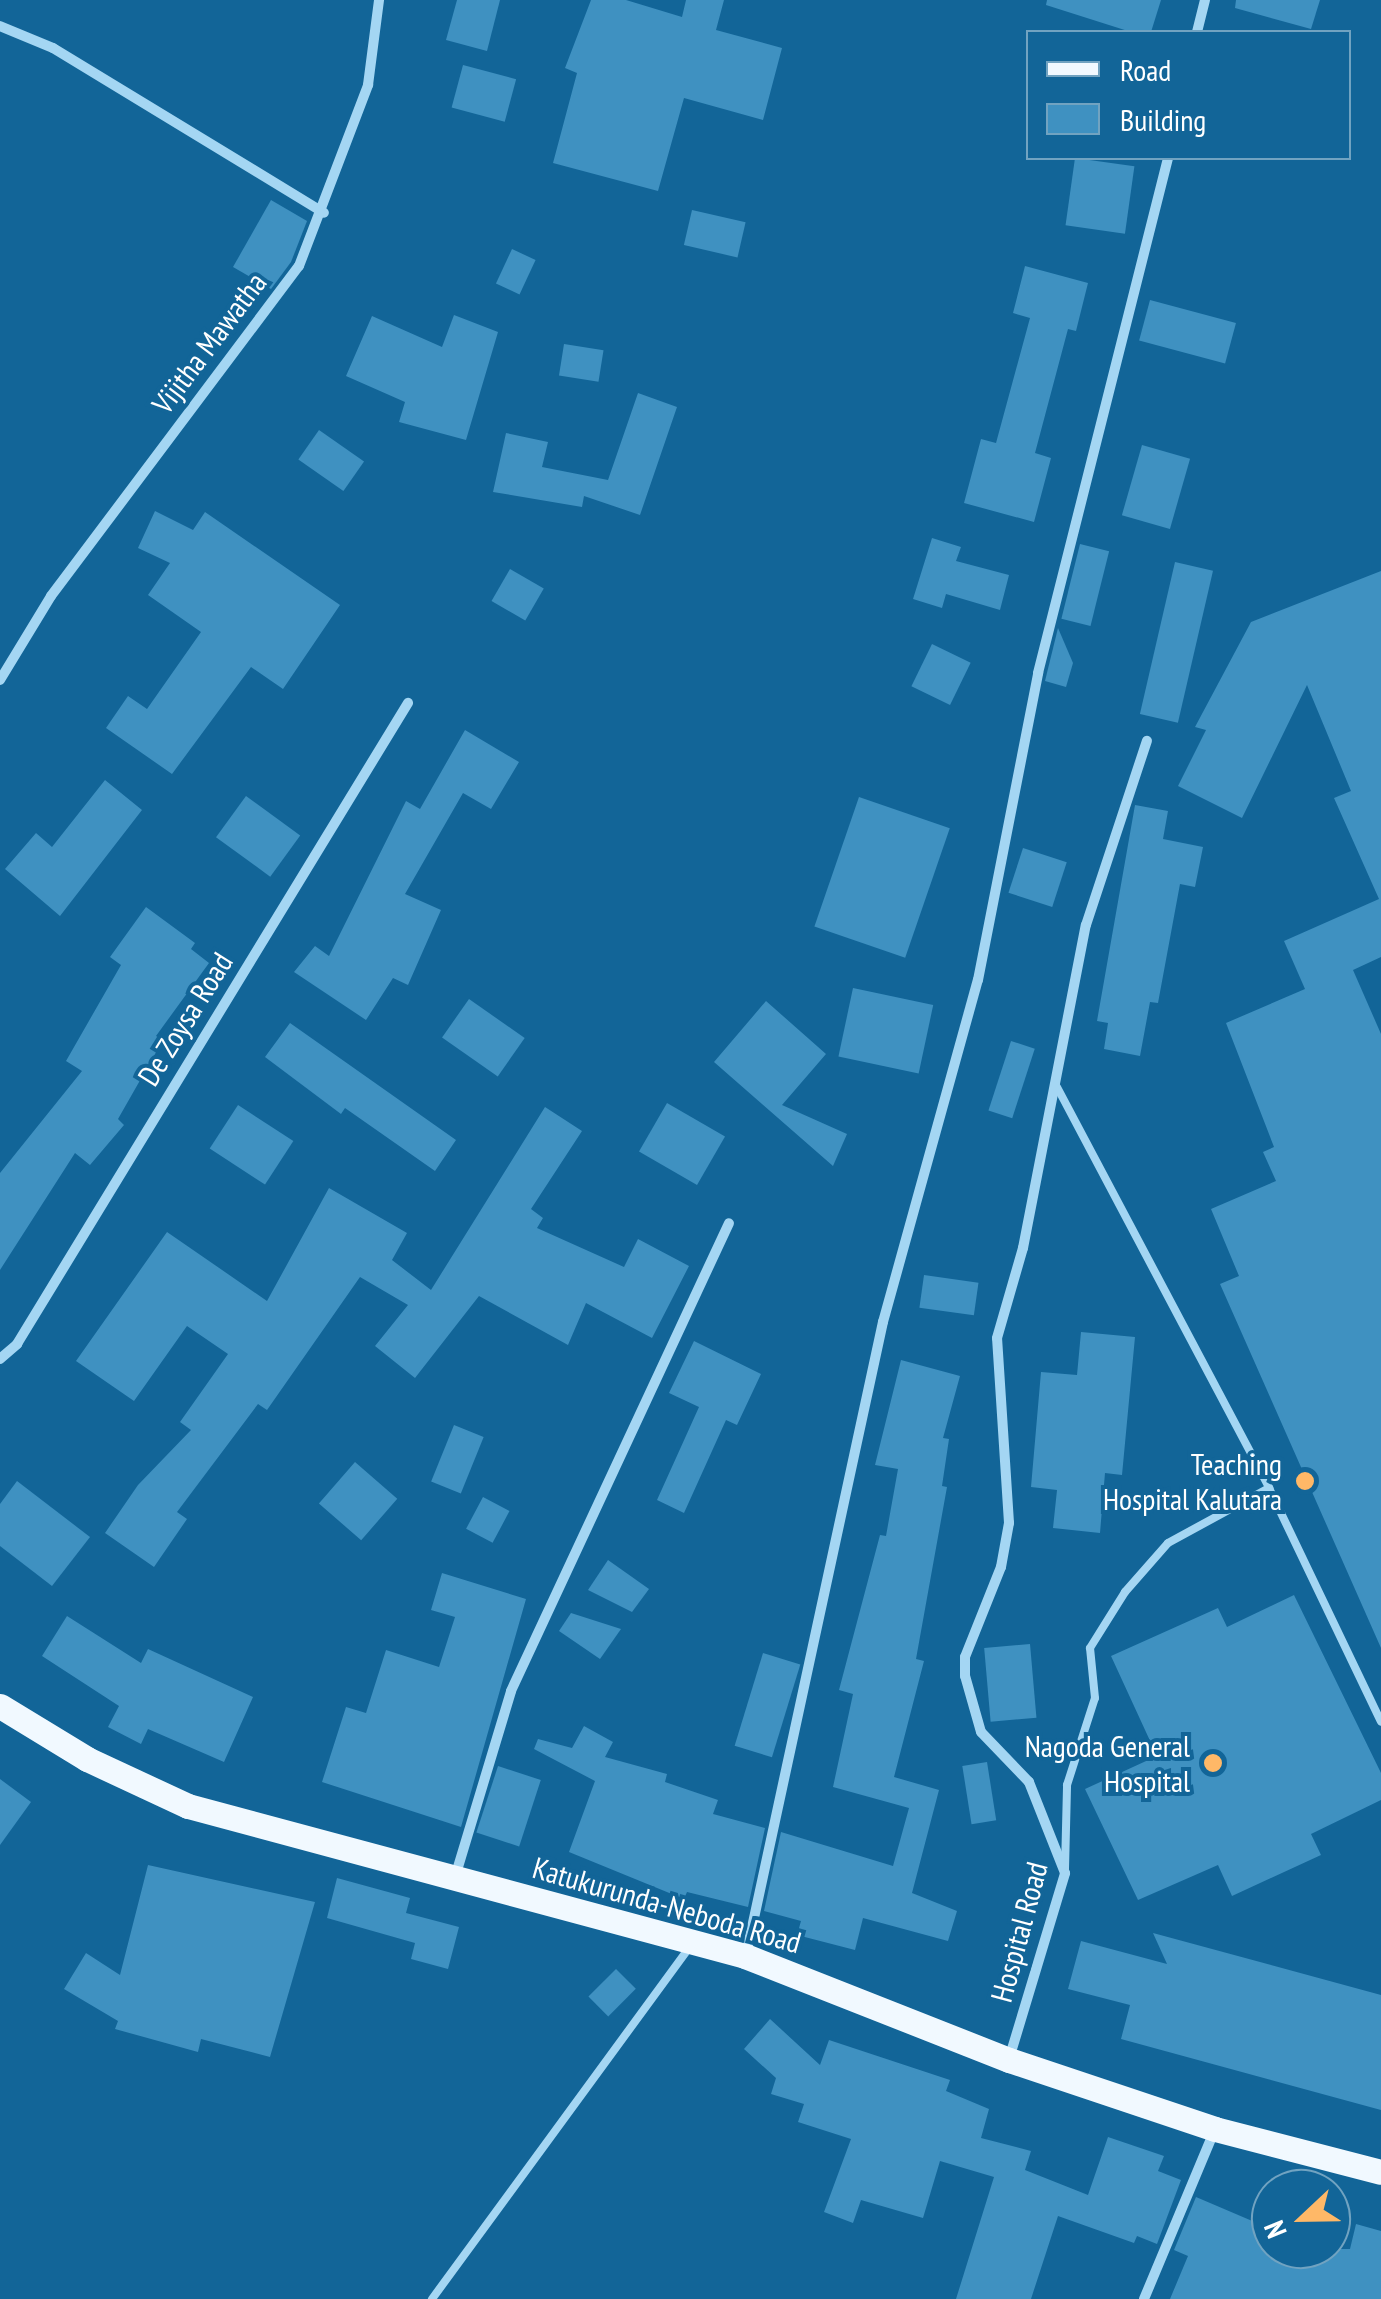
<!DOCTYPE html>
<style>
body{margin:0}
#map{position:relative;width:1381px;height:2299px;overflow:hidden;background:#126598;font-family:"PT Sans Narrow",sans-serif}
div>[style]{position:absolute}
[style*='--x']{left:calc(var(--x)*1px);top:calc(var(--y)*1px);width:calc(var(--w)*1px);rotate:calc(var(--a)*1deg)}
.building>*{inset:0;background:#3f91c1;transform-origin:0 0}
.service>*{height:8px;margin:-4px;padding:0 4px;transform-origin:4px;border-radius:4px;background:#a4d6f3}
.minor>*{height:10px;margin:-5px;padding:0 5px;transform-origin:5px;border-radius:5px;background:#a4d6f3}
.primary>*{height:25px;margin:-12.5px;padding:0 12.5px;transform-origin:12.5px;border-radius:12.5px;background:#f1f9ff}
.dots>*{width:28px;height:28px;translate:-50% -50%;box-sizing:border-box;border:5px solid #126598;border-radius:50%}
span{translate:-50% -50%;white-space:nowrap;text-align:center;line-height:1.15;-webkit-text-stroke:8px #126598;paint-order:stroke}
.street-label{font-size:30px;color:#fff}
.poi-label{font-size:30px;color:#fff}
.right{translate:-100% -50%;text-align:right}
.legend{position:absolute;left:1026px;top:30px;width:325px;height:130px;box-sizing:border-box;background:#126598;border:2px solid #71a3c1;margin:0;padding:12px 18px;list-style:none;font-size:30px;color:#fff}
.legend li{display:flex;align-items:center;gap:20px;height:50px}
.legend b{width:50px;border:2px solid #71a3c1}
.north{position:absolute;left:1251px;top:2169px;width:100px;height:100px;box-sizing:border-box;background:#126598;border:2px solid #71a3c1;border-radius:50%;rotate:248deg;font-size:28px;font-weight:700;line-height:40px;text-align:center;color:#fff}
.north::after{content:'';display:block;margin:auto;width:35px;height:45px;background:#ffb867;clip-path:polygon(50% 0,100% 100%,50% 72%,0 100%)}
</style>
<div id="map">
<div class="building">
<div style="clip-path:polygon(457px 0,500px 0,487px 51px,446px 40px)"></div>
<div style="clip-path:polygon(591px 0,626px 0,682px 17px,686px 0,724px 0,716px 30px,782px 48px,763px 120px,684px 98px,658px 191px,553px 163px,577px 73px,565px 68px)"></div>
<div style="clip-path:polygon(1047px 0,1161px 0,1151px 32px,1131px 32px,1046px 5px)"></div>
<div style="clip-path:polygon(1236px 0,1320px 0,1311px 29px,1235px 8px)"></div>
<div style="left:463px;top:65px;width:55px;height:44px;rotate:15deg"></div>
<div style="left:1075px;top:158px;width:60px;height:68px;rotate:8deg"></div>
<div style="clip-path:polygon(271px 200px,307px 221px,291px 262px,271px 289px,233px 267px)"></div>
<div style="left:692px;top:210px;width:55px;height:36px;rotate:13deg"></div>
<div style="left:512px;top:249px;width:26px;height:38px;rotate:25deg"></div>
<div style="clip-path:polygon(1025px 266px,1088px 283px,1076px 331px,1068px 329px,1035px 453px,1051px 458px,1034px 522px,964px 503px,981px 439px,996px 443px,1030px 318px,1013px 313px)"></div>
<div style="left:1150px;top:300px;width:89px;height:42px;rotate:15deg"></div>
<div style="clip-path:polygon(454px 315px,498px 332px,466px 440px,399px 422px,405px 402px,346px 376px,372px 316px,442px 347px)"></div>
<div style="left:564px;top:344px;width:40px;height:32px;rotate:9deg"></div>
<div style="clip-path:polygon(638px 393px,677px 407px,640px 515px,584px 496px,582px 507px,493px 492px,506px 433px,548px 442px,542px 467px,608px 480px)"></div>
<div style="left:319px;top:430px;width:55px;height:36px;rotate:35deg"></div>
<div style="left:1142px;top:445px;width:50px;height:73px;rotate:16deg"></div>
<div style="clip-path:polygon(155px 511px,193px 530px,205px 512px,340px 605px,283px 689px,251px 667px,172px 774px,106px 728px,128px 696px,147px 709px,201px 632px,148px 595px,170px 563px,138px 548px)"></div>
<div style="clip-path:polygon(932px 538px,961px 547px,956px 561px,1009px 575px,1000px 610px,946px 594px,942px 608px,913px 599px)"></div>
<div style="left:1080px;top:544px;width:30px;height:77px;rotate:14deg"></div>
<div style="left:1175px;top:562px;width:39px;height:156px;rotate:13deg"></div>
<div style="left:510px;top:569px;width:39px;height:37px;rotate:30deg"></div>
<div style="clip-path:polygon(1381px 571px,1381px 957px,1353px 970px,1381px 1034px,1381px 1648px,1220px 1284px,1239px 1276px,1211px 1209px,1276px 1181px,1263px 1152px,1274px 1147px,1226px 1023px,1305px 989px,1284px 941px,1379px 899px,1334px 798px,1351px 791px,1307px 685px,1242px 818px,1178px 786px,1206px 730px,1195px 727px,1251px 622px)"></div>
<div style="clip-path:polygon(1058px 628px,1073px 663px,1066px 687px,1045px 681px)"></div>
<div style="left:932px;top:644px;width:43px;height:47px;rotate:26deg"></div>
<div style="clip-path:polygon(465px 730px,519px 762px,491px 809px,463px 793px,405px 894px,441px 910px,408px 985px,393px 978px,366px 1020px,294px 972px,315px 946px,329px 956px,406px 801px,420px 809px)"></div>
<div style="clip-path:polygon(105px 780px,142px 810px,60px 916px,5px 869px,36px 833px,52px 847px)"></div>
<div style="left:246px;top:796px;width:67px;height:51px;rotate:36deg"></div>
<div style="left:859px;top:797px;width:96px;height:137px;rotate:19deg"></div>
<div style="clip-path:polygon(1135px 805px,1168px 811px,1163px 839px,1203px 847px,1195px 887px,1180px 884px,1158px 1003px,1150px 1002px,1140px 1056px,1104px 1049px,1108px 1023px,1097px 1021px)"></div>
<div style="left:1023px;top:848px;width:46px;height:47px;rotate:18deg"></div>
<div style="clip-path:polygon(146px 907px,195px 943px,191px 949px,209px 963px,156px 1036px,163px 1040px,118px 1119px,124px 1125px,90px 1165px,75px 1153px,0 1270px,0 1173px,82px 1071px,66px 1061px,121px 965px,110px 957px)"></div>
<div style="left:853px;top:988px;width:82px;height:70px;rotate:12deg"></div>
<div style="left:469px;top:999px;width:68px;height:47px;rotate:35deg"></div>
<div style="clip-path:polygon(766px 1001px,826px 1054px,782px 1105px,847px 1134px,833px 1166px,714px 1062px)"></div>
<div style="clip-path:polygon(290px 1023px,456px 1140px,435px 1171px,345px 1108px,341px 1114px,265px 1057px)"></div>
<div style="left:1011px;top:1041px;width:25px;height:73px;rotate:18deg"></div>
<div style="left:667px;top:1103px;width:67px;height:56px;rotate:30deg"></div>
<div style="left:238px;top:1105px;width:66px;height:52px;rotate:33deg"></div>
<div style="clip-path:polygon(545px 1107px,582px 1131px,531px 1209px,543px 1218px,537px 1228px,624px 1267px,638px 1239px,689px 1266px,652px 1338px,586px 1303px,568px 1345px,479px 1296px,415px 1378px,375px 1346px,408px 1305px,360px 1277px,267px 1410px,258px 1404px,177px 1512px,187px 1519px,154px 1567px,105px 1533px,138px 1485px,191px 1430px,180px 1422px,228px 1354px,187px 1326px,134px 1401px,76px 1361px,167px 1232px,267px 1301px,329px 1188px,407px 1233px,392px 1260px,431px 1290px)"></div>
<div style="left:924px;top:1275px;width:55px;height:33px;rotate:8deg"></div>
<div style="clip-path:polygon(1081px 1332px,1135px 1337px,1122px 1475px,1105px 1473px,1100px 1533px,1053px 1528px,1057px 1490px,1031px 1487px,1041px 1372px,1077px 1375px)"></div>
<div style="clip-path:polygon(694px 1341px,761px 1374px,737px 1425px,726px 1420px,684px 1513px,657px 1500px,699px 1407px,669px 1393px)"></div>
<div style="clip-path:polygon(901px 1360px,960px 1376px,943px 1438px,949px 1439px,942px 1486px,947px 1487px,916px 1659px,924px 1661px,894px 1777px,939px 1790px,912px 1893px,957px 1911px,948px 1941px,863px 1918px,855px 1950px,797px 1935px,801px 1921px,764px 1911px,781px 1832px,893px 1866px,909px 1808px,833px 1787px,853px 1694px,839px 1690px,880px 1535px,886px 1536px,898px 1469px,875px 1465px)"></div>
<div style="left:454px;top:1425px;width:32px;height:61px;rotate:22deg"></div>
<div style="left:355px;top:1462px;width:56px;height:55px;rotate:41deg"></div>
<div style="clip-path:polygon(17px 1481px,90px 1537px,52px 1586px,0 1546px,0 1504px)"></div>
<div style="left:483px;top:1497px;width:30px;height:36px;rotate:28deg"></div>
<div style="clip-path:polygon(608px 1560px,649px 1589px,632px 1612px,588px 1590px)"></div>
<div style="clip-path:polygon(442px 1573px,526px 1599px,461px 1827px,322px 1782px,346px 1707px,366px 1713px,386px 1650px,439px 1667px,455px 1617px,431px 1610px)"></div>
<div style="clip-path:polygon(1294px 1595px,1381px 1773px,1381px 1800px,1311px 1834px,1321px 1855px,1232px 1896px,1218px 1865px,1138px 1900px,1085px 1789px,1157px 1756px,1111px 1656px,1218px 1608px,1227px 1627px)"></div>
<div style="clip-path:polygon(571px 1613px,621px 1629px,600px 1659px,559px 1631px)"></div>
<div style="clip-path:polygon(67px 1616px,141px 1663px,148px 1649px,253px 1697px,224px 1762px,148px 1729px,141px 1744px,108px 1727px,119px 1706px,42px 1656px)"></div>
<div style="left:1030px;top:1644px;width:74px;height:46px;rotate:85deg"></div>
<div style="left:763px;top:1653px;width:39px;height:97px;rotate:17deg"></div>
<div style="clip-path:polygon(584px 1726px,613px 1742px,605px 1757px,667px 1774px,665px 1782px,718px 1800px,713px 1814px,765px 1828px,748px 1907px,687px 1892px,684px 1899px,569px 1852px,595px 1781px,534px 1749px,538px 1739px,572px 1748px)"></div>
<div style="left:987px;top:1762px;width:59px;height:25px;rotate:81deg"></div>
<div style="left:498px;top:1766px;width:45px;height:70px;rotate:18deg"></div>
<div style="clip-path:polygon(0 1779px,31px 1802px,0 1845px)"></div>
<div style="clip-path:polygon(148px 1865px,315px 1902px,270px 2057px,201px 2039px,198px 2052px,115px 2029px,118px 2021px,64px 1989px,86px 1953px,120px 1975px)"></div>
<div style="clip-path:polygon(337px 1878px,410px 1898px,406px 1913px,459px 1927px,448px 1969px,411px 1959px,415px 1943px,327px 1918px)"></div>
<div style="clip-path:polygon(1153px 1933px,1381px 1995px,1381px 2110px,1121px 2039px,1130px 2005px,1068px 1989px,1081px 1941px,1167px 1964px)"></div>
<div style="left:616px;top:1969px;width:28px;height:39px;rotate:45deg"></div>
<div style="clip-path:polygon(770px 2019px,820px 2065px,829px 2040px,950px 2080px,946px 2091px,989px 2109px,981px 2138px,1031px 2151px,1025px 2170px,1088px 2195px,1108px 2137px,1164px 2156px,1158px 2171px,1181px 2180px,1157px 2244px,1137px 2236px,1134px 2243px,1058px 2216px,1031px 2299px,956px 2299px,994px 2177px,940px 2161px,923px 2218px,861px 2200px,853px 2223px,824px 2212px,851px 2139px,798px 2122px,804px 2104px,771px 2094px,776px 2078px,744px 2049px)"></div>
<div style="clip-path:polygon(1196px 2197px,1271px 2229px,1271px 2249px,1350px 2249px,1356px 2224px,1381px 2231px,1381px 2299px,1170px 2299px,1188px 2256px,1174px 2250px)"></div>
</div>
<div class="service">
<div style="--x:1057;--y:1087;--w:454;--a:62.1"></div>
<div style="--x:1269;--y:1488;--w:259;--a:64.4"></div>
<div style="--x:1065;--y:1869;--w:84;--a:-88.6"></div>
<div style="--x:1067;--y:1785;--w:91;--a:-72.2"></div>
<div style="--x:1095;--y:1698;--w:50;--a:-95.7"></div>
<div style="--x:1090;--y:1648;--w:66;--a:-58"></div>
<div style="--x:1125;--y:1592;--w:65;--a:-48.7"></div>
<div style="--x:1168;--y:1543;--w:115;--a:-28.6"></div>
<div style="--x:432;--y:2299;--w:437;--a:-53.8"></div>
</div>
<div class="minor">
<div style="--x:0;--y:26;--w:57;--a:22.5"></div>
<div style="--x:53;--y:48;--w:317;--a:31.3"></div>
<div style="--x:1197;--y:32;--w:33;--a:-76"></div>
<div style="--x:0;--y:680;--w:98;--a:-58.7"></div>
<div style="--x:51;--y:596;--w:413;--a:-53.1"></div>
<div style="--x:299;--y:266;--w:194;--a:-69.1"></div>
<div style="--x:368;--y:85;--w:86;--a:-82.6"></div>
<div style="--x:0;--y:1359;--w:23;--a:-41"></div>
<div style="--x:17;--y:1344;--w:751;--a:-58.62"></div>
<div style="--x:455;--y:1877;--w:194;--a:-73.2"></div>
<div style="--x:511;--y:1691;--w:516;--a:-65.02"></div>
<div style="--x:746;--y:1955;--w:648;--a:-77.79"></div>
<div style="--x:883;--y:1322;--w:355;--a:-74.5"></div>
<div style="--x:978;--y:980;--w:313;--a:-78.9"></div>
<div style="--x:1038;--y:673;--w:531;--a:-75.83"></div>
<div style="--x:1009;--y:2059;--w:194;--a:-73.2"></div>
<div style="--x:1065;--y:1873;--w:98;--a:-111.6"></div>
<div style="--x:1029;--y:1782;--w:69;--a:-133.8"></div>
<div style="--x:981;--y:1732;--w:58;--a:-105.9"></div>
<div style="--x:965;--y:1676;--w:19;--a:-90"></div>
<div style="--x:965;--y:1657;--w:97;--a:-68.2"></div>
<div style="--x:1001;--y:1567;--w:45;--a:-79.7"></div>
<div style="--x:1009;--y:1523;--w:185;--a:-93.7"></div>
<div style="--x:997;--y:1338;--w:94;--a:-73.9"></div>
<div style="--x:1023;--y:1248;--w:329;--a:-79"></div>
<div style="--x:1086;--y:925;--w:194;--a:-71.7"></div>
<div style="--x:1144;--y:2299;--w:184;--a:-67.3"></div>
</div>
<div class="primary">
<div style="--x:0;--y:1706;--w:102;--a:31.3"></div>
<div style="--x:87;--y:1759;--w:111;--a:25"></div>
<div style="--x:188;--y:1806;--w:577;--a:15.07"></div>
<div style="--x:745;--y:1956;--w:284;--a:21.5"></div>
<div style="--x:1009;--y:2060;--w:217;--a:18.5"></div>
<div style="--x:1215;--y:2129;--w:171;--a:14.5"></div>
</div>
<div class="dots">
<div style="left:1305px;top:1481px;background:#ffb867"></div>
<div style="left:1213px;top:1763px;background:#ffb867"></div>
</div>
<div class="street-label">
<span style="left:209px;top:343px;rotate:-53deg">Vijitha Mawatha</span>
<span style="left:185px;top:1019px;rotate:-58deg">De Zoysa Road</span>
<span style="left:667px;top:1905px;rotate:16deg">Katukurunda-Neboda Road</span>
<span style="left:1019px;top:1932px;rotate:-75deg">Hospital Road</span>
</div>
<div class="poi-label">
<span class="right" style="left:1282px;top:1481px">Teaching<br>Hospital Kalutara</span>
<span class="right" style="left:1190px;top:1763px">Nagoda General<br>Hospital</span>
</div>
<ul class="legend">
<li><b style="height:12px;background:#f1f9ff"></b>Road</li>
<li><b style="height:28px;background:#3f91c1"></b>Building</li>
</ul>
<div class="north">N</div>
</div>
